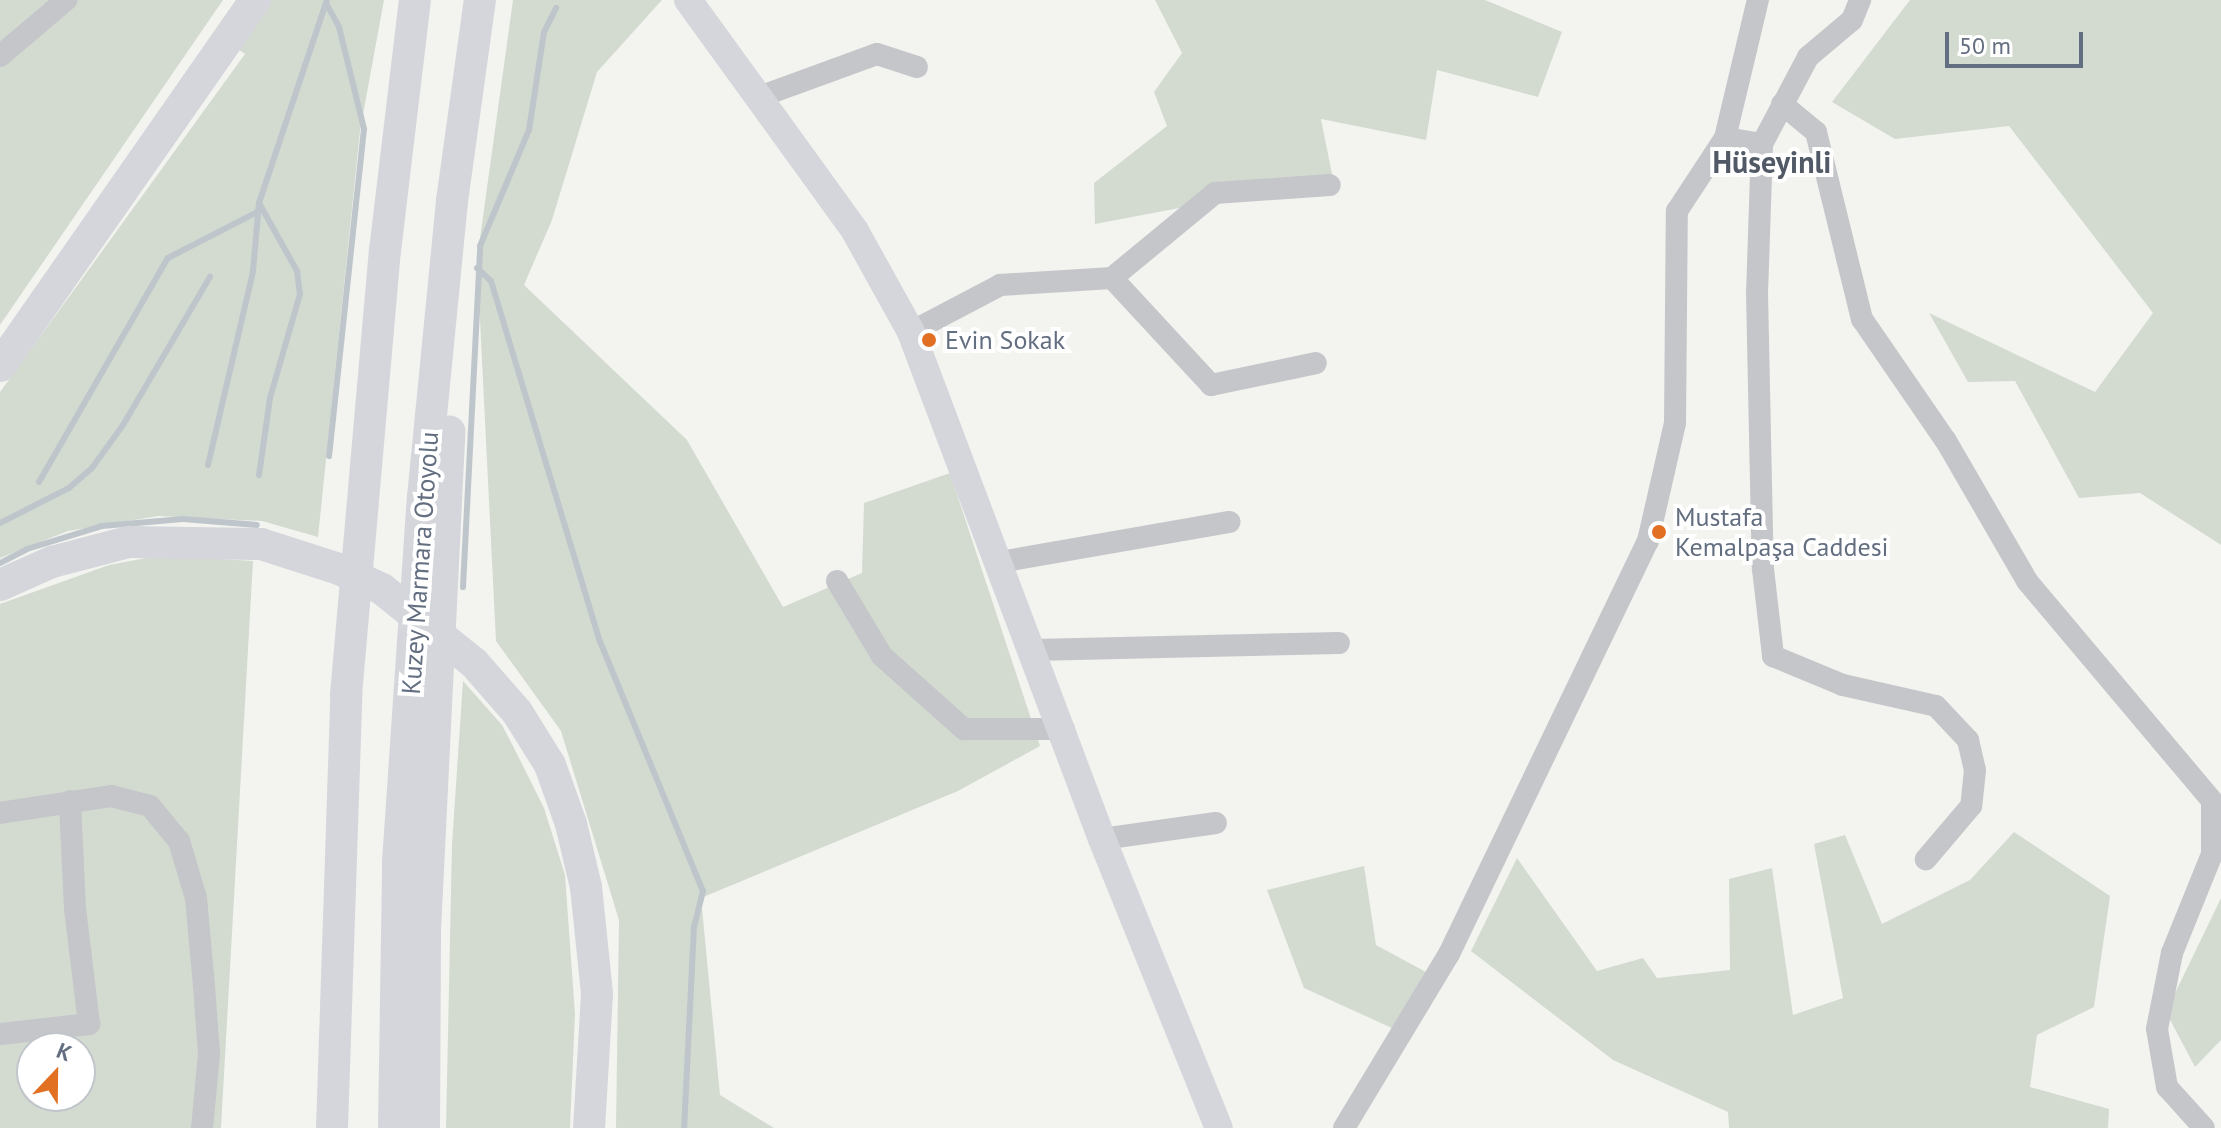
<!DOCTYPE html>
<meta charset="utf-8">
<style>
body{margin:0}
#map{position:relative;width:2221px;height:1128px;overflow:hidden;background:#f3f4ef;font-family:"PT Sans",sans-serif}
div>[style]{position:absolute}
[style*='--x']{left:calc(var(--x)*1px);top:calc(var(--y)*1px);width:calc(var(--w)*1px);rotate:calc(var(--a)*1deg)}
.green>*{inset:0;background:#d3dbd1}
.stream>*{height:6px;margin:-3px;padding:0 3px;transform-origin:3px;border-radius:3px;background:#bec6cc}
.minor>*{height:22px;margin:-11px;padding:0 11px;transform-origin:11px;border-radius:11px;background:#c4c6ca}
.major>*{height:28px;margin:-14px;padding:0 14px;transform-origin:14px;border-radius:14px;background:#d4d6dc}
.highway>*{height:32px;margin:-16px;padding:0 16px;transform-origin:16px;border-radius:16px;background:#d4d6dc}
.dots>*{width:22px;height:22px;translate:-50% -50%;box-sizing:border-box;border:4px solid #fff;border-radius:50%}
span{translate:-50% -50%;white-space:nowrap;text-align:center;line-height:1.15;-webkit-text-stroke:8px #fff;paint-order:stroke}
.poi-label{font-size:26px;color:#636e80}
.left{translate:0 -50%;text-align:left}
.street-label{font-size:26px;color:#636e80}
.quarter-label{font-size:30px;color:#515966;font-weight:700}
.north{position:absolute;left:16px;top:1032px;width:80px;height:80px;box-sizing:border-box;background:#fff;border:2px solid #c1c5cc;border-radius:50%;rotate:22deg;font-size:22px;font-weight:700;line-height:32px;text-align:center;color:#636e80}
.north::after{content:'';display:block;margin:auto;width:28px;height:36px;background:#e17023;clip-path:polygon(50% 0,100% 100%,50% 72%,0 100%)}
.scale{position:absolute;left:1945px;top:32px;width:138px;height:36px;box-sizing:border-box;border:4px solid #636e80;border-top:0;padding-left:10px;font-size:24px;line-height:28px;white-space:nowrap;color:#636e80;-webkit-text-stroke:6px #fff;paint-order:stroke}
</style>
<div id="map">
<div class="green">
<div style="clip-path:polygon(0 0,223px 0,0 325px)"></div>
<div style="clip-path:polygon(270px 0,384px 0,360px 131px,318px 537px,262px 521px,158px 516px,68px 531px,0 558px,0 392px,245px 54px,238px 49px)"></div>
<div style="clip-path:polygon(513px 0,662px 0,597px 72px,552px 220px,524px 285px,687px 440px,783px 607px,862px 573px,864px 503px,950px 473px,1040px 746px,958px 791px,701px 898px,720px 1095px,774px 1128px,616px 1128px,619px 920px,561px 731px,496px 641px,477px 260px)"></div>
<div style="clip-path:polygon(1155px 0,1485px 0,1562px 32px,1538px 97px,1437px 70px,1426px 140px,1321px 119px,1333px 179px,1095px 224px,1094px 183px,1167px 126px,1154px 92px,1182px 53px)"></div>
<div style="clip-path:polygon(1910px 0,2221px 0,2221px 545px,2140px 493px,2079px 498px,2015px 381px,1968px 382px,1929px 313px,2095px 392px,2153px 313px,2009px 126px,1895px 139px,1832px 102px)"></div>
<div style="clip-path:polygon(evenodd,162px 555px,253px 561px,221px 1128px,0 1128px,0 604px,109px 565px,162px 555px,32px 1048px,80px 1048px,80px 1096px,32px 1096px,32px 1048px)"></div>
<div style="clip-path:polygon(463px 681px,502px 725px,515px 750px,544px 808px,565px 875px,575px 1014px,570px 1128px,446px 1128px,452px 844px)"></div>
<div style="clip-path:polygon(2014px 832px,2110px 896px,2094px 1007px,2037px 1035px,2030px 1087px,2109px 1109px,2108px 1128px,1729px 1128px,1728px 1112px,1613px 1060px,1471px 951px,1517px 858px,1597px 971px,1643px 958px,1657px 978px,1730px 970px,1729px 879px,1772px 868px,1793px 1015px,1843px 998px,1814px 844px,1845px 835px,1882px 924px,1970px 880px)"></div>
<div style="clip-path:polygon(1364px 866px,1376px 945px,1426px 972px,1394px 1029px,1304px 988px,1267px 890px)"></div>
<div style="clip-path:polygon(2221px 898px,2221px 1040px,2195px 1067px,2166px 1012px)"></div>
</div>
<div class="stream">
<div style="--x:327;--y:5;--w:25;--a:61"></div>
<div style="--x:339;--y:27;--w:105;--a:76.2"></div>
<div style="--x:364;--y:129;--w:329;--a:96.1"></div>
<div style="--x:259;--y:203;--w:78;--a:60.8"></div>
<div style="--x:297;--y:271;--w:23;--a:83"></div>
<div style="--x:300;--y:294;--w:108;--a:106.1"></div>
<div style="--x:270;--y:398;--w:78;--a:98.1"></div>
<div style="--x:477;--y:268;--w:19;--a:43"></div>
<div style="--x:491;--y:281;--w:374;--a:73.2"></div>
<div style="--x:599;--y:639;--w:273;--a:67.6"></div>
<div style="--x:703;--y:891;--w:36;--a:104"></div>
<div style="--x:694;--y:926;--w:202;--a:92.8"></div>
<div style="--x:208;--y:465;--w:199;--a:-76.9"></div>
<div style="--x:253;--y:271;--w:68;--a:-85"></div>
<div style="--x:259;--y:203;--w:214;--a:-71.5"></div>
<div style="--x:39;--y:482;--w:258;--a:-60.1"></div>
<div style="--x:168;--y:258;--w:102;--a:-27.3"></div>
<div style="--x:0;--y:523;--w:77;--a:-26.9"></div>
<div style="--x:69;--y:488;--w:30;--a:-41"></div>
<div style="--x:92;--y:468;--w:53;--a:-54.2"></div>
<div style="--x:123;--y:425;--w:172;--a:-59.6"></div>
<div style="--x:0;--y:563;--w:30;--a:-27"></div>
<div style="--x:27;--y:549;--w:78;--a:-17"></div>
<div style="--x:102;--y:526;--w:81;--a:-4.9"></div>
<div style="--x:183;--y:519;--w:74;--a:4.6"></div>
<div style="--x:463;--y:587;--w:341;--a:-87.1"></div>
<div style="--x:480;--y:246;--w:126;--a:-67.1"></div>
<div style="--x:529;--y:130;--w:99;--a:-81.3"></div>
<div style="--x:544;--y:32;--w:27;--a:-63"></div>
</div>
<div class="minor">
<div style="--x:0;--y:56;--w:87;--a:-40.3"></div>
<div style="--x:762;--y:96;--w:122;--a:-20.1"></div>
<div style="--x:877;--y:54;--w:42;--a:18"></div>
<div style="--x:1782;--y:104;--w:44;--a:39.5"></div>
<div style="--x:1816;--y:132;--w:193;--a:76.2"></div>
<div style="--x:1862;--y:319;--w:148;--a:55.5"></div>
<div style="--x:1946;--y:441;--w:162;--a:59.9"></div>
<div style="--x:2027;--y:581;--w:287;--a:49.9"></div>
<div style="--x:2212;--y:801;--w:53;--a:90"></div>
<div style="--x:2212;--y:854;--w:107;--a:112"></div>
<div style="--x:2172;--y:953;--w:77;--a:101.2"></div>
<div style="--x:2157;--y:1029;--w:59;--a:80.2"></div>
<div style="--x:2167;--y:1087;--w:55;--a:47.9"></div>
<div style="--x:1725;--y:138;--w:37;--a:9"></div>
<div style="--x:1762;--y:144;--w:98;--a:-62.1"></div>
<div style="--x:1808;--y:57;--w:57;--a:-40.1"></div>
<div style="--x:1852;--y:20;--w:22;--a:-68"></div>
<div style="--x:1762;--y:144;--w:148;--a:91.9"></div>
<div style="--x:1757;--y:292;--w:277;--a:88.8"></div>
<div style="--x:1763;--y:569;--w:88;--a:83.4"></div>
<div style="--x:1773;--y:656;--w:76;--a:22.5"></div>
<div style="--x:1843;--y:685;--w:95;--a:12.7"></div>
<div style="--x:1936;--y:706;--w:47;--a:46.7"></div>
<div style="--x:1968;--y:740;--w:31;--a:77"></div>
<div style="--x:1975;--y:770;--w:36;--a:96"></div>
<div style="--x:1971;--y:806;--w:70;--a:130.3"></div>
<div style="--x:1112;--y:278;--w:146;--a:47.2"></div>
<div style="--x:1211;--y:385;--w:107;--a:-11.8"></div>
<div style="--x:911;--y:332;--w:101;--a:-27.8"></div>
<div style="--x:1000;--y:285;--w:112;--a:-3.6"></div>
<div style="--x:1112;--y:278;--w:134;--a:-39.5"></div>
<div style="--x:1215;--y:193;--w:115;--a:-4"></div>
<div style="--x:1000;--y:562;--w:233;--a:-9.9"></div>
<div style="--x:837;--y:581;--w:87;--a:59"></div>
<div style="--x:882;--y:656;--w:110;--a:41.7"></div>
<div style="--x:964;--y:729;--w:100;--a:0"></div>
<div style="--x:1033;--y:650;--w:306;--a:-1.3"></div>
<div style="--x:0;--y:813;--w:112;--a:-8.7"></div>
<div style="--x:111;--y:796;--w:40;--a:14.4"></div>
<div style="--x:150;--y:806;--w:45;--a:50.4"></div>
<div style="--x:179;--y:841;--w:59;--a:73.4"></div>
<div style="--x:196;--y:898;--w:88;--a:84.8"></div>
<div style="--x:204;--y:986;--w:68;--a:85.8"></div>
<div style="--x:209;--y:1054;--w:74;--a:95.4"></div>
<div style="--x:1102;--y:839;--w:115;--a:-8"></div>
<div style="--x:0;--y:1034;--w:90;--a:-6.4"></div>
<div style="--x:89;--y:1024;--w:116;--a:-96.9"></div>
<div style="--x:75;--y:909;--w:108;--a:-92.7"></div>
<div style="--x:1344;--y:1128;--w:203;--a:-58.9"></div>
<div style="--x:1449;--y:954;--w:458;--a:-64.3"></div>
<div style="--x:1648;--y:541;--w:121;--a:-77.1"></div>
<div style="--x:1675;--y:423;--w:212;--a:-89.5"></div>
<div style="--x:1677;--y:211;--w:87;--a:-56.7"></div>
<div style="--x:1725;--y:138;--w:142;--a:-76.6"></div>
</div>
<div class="major">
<div style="--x:688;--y:0;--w:285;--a:54.1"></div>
<div style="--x:855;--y:231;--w:115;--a:61"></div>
<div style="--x:911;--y:332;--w:542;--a:69.36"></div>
<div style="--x:1102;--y:839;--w:312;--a:68"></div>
</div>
<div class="highway">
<div style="--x:0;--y:366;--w:446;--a:-55.1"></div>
<div style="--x:0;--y:585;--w:57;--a:-23.9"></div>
<div style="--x:52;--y:562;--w:80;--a:-14.6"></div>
<div style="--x:129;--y:542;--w:132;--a:0.9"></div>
<div style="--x:261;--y:544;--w:82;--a:17.8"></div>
<div style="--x:339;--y:569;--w:47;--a:24.9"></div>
<div style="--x:382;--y:589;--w:118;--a:38.8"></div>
<div style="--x:474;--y:663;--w:65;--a:48.7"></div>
<div style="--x:517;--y:712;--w:62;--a:58.1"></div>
<div style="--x:550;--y:765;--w:63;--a:70.4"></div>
<div style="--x:571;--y:824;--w:65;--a:76.6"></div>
<div style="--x:586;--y:887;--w:108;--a:84.1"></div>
<div style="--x:597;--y:994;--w:134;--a:93.4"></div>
<div style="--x:332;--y:1128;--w:433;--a:-88.1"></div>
<div style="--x:346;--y:695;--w:446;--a:-85"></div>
<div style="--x:385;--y:251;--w:253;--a:-83.2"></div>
<div style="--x:394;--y:1128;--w:266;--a:-89.1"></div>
<div style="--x:398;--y:862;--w:366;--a:-86.1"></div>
<div style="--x:423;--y:497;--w:297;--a:-84.4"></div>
<div style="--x:452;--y:201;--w:203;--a:-82.1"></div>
<div style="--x:424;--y:1128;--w:197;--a:-89.7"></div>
<div style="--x:425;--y:931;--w:500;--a:-87.2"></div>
</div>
<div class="dots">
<div style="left:929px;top:340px;background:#e17023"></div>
<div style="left:1659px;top:532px;background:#e17023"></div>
</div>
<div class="poi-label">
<span class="left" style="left:945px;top:340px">Evin Sokak</span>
<span class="left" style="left:1675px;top:532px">Mustafa<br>Kemalpaşa Caddesi</span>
</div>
<div class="street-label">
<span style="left:420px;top:563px;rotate:-86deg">Kuzey Marmara Otoyolu</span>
</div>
<div class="quarter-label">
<span style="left:1772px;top:162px">Hüseyinli</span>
</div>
<div class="north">K</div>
<div class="scale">50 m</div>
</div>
